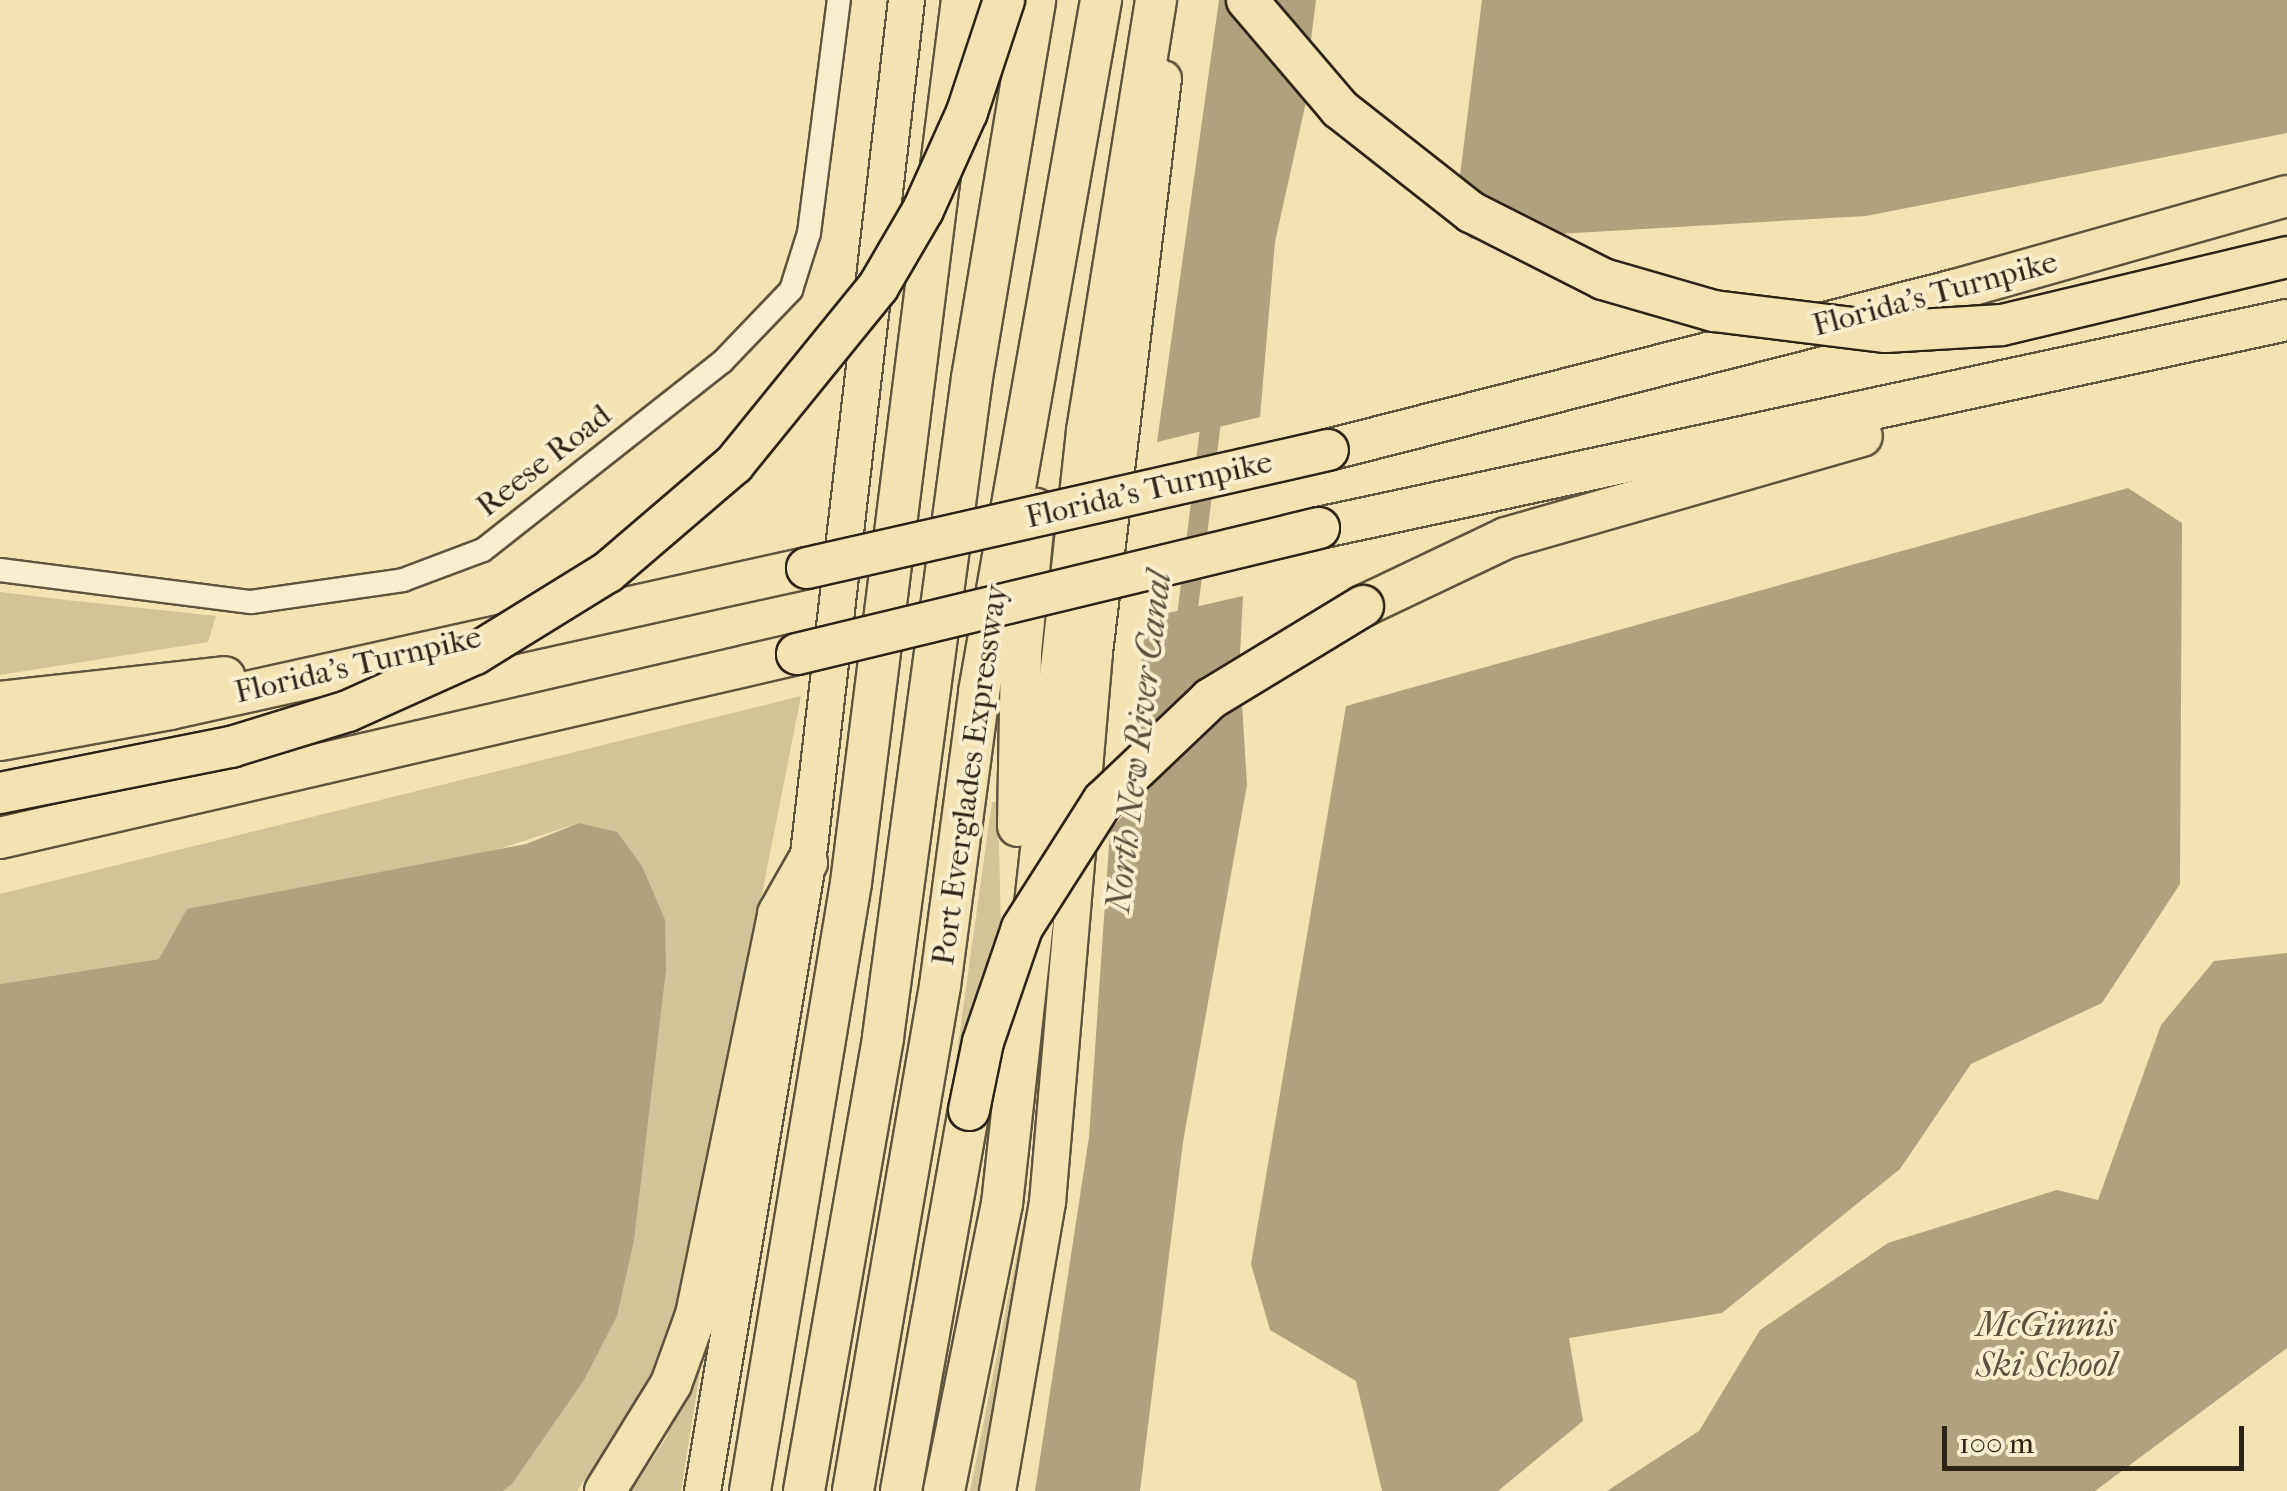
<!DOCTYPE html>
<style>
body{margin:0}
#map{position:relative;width:2287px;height:1491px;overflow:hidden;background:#f4e3b2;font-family:"IM FELL French Canon",serif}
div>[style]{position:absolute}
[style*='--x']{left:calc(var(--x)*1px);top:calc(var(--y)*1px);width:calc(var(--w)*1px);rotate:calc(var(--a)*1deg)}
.green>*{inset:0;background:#d2c398}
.water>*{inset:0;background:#b0a27e}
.canal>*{height:20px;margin:-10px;padding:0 10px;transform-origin:10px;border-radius:10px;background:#b0a27e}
.roads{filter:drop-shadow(2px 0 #5f543e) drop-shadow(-2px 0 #5f543e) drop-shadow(0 2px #5f543e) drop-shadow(0 -2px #5f543e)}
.street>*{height:22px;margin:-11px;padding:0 11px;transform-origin:11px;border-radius:11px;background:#f8edcd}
.primary>*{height:35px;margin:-17.5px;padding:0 17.5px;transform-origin:17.5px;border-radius:17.5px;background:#f4e3b2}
.highway>*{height:40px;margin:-20px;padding:0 20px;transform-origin:20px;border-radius:20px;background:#f4e3b2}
.bridges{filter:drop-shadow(2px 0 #2d2418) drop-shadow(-2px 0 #2d2418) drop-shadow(0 2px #2d2418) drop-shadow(0 -2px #2d2418)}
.highway-bridge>*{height:40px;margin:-20px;padding:0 20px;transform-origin:20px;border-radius:20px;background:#f4e3b2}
span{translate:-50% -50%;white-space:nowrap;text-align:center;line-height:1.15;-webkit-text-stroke:8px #f8edcd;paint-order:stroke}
.street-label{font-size:32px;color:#2d2418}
.water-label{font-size:35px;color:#5b503c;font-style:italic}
.scale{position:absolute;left:1942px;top:1426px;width:302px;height:45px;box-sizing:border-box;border:5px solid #2d2418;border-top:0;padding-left:12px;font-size:30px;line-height:35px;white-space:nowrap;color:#2d2418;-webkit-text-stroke:8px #f8edcd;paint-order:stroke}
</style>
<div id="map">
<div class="green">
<div style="clip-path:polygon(0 592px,66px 600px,216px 616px,208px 642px,0 675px)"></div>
<div style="clip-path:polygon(801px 696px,686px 1280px,667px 1340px,633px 1411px,577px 1491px,503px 1491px,584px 1379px,579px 823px,159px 959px,0 984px,0 894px)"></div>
<div style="clip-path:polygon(992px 802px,998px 802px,1001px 929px,971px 1011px,950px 1102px)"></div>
<div style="clip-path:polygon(1023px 1224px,1010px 1324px,979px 1491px,970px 1491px)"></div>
<div style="clip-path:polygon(703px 1353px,681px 1491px,631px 1491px,666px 1438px)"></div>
</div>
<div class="water">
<div style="clip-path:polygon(1219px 0,1232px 0,1308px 93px,1275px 242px,1260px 417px,1157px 442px)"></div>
<div style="clip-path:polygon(1271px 0,1316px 0,1310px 48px)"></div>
<div style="clip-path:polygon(1482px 0,2287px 0,2287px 133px,1866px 216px,1471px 239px,1454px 223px)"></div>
<div style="clip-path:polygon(2128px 488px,2182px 523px,2180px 884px,2102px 1003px,1971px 1064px,1900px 1169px,1722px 1313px,1569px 1338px,1583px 1421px,1498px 1491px,1382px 1491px,1356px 1381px,1270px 1330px,1251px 1264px,1346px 706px)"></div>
<div style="clip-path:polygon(1243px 596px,1240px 654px,1134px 739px,1146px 618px)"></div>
<div style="clip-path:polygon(1242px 703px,1247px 785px,1183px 1142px,1140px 1491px,1035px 1491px,1089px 1137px,1110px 830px,1179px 754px)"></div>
<div style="clip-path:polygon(579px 823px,617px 832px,642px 866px,665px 920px,666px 970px,634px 1240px,617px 1316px,584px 1380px,512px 1484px,503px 1491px,0 1491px,0 984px,159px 959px,187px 909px,526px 844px)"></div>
<div style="clip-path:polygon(2287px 953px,2287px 1348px,2095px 1491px,1607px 1491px,1699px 1431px,1760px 1330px,1888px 1243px,2057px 1190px,2098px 1200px,2161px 1025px,2214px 961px)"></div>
</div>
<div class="canal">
<div style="--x:1185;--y:633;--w:231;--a:-83"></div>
</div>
<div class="roads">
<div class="street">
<div style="--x:0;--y:570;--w:253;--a:7.3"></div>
<div style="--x:251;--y:602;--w:154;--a:-8.2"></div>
<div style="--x:403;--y:580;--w:85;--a:-20.6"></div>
<div style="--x:483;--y:550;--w:304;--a:-38.2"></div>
<div style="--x:722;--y:362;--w:100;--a:-46.2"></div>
<div style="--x:791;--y:290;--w:60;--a:-72.5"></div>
<div style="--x:809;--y:233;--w:235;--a:-82.7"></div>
</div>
<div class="primary">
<div style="--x:702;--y:1491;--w:637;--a:-80.51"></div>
<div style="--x:807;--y:863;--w:869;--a:-83.46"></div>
<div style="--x:997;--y:1491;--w:293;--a:-80.2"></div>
<div style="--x:1047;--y:1202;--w:552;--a:-85.12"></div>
<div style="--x:1094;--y:652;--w:578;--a:-83.15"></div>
</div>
<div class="highway">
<div style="--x:1328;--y:450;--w:647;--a:-14.32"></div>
<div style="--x:1955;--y:290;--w:345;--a:-15.8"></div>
<div style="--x:1319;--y:528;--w:990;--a:-12.13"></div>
<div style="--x:1363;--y:606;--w:158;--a:-25.4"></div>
<div style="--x:1506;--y:538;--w:370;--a:-16"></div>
<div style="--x:0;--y:702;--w:226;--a:-6.3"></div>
<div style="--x:0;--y:740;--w:173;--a:-10.3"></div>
<div style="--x:170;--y:709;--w:652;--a:-12.48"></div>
<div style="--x:1018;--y:826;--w:174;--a:-89"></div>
<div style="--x:1021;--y:652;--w:144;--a:-84.4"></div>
<div style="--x:0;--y:838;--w:818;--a:-13"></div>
<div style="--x:605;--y:1491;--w:126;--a:-58.3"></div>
<div style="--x:671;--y:1384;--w:73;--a:-70.1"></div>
<div style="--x:696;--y:1315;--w:409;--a:-78.4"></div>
<div style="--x:778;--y:914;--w:59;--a:-60.4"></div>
<div style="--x:750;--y:1491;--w:616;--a:-80.57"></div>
<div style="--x:851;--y:883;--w:890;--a:-82.84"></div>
<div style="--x:804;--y:1491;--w:461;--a:-80.1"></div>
<div style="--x:883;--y:1037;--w:665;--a:-82.31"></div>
<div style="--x:972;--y:378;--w:383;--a:-80.5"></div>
<div style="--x:853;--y:1491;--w:512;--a:-80.23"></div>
<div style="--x:940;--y:986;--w:297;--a:-82.4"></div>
<div style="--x:979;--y:692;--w:703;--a:-80"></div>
<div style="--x:901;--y:1491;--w:387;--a:-79.9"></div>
<div style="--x:944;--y:1491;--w:293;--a:-78.6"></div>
<div style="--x:1002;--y:1204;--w:778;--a:-83.72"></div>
<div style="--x:1087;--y:431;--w:436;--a:-80.9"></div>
</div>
</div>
<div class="bridges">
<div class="highway-bridge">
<div style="--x:1247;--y:0;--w:143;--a:49.5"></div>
<div style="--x:1340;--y:109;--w:167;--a:38.2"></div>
<div style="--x:1471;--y:212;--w:148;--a:26.9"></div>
<div style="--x:1603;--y:279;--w:116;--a:16.1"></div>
<div style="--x:1714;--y:311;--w:173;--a:7"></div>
<div style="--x:1886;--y:332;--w:116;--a:-3.5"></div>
<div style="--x:2002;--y:325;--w:293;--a:-13.4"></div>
<div style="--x:807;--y:568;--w:534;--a:-12.76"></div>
<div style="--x:797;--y:654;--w:537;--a:-13.57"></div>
<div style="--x:0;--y:793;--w:236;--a:-11.3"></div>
<div style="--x:231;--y:747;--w:122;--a:-17.1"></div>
<div style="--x:348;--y:711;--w:139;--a:-24.2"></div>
<div style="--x:475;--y:654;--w:156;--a:-31.7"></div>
<div style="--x:608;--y:572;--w:166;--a:-40.6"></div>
<div style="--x:734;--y:464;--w:228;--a:-50.9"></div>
<div style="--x:878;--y:287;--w:89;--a:-59.7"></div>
<div style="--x:923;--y:210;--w:107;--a:-65.8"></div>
<div style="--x:967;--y:112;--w:118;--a:-71.7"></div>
<div style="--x:969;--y:1110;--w:69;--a:-78.4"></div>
<div style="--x:983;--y:1042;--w:120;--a:-71.1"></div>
<div style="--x:1022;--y:928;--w:151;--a:-57.5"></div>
<div style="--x:1103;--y:801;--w:148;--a:-43.6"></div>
<div style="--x:1210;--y:699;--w:179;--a:-31.3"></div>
</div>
</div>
<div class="street-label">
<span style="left:1935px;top:294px;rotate:-15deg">Florida's Turnpike</span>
<span style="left:544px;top:461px;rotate:-38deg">Reese Road</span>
<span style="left:1149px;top:490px;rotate:-13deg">Florida's Turnpike</span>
<span style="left:358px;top:665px;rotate:-13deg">Florida's Turnpike</span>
<span style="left:970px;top:775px;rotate:-82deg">Port Everglades Expressway</span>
</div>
<div class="water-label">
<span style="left:1139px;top:742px;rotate:-83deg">North New River Canal</span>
<span style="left:2046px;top:1345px">McGinnis<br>Ski School</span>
</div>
<div class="scale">100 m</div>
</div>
